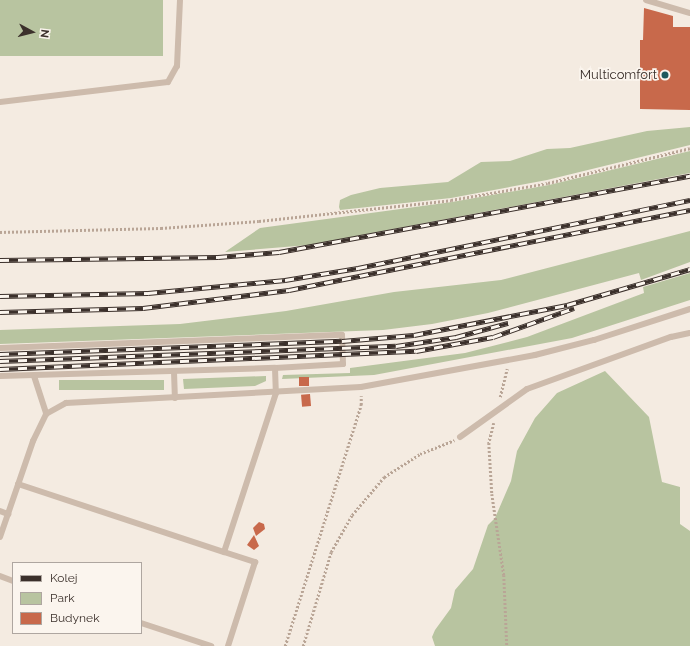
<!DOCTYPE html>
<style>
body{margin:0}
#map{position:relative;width:690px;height:646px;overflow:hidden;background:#f4ebe1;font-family:Raleway,sans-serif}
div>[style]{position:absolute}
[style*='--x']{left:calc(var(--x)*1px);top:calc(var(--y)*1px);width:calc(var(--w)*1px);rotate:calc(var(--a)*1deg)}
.green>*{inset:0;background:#b8c4a0;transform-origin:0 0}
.building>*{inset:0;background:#c8694b;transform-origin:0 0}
.path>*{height:2.5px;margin-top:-1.25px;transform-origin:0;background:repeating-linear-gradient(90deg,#b9a596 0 2px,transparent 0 4px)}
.lane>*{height:6px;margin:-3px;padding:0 3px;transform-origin:3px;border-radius:3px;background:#cdbbac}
.rail>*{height:4.5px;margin-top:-2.25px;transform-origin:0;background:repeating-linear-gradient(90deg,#fbf5ee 0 9px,#3b302b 0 18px);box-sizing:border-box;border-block:1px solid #3b302b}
.dots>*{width:11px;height:11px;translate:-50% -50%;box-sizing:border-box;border:2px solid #fbf5ee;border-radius:50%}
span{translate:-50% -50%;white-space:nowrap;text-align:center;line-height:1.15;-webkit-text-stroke:3.5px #fbf5ee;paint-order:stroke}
.poi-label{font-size:13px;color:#3b302b}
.right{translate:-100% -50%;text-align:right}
.legend{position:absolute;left:12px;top:562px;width:130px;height:72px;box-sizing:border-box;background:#fbf5ee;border:1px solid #aea6a0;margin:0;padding:5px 7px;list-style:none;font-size:12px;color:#3b302b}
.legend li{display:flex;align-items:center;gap:8px;height:20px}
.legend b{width:20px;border:1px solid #aea6a0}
.north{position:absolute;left:12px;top:12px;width:40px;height:40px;-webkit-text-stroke:3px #fbf5ee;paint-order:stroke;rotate:97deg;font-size:11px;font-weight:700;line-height:16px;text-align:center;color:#3b302b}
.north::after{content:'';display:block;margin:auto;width:14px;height:18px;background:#3b302b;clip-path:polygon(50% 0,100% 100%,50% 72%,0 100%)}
</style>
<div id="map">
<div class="green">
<div style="left:0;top:0;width:163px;height:56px"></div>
<div style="clip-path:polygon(690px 127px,690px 145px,547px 180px,451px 198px,340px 210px,339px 207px,340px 200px,351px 195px,380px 188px,448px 182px,481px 162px,510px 161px,547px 149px,570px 148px,647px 131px)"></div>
<div style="clip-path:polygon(690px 151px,690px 173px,309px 245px,225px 252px,260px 228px,452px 202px,549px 185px)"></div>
<div style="clip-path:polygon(690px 231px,690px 262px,641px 280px,639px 273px,488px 313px,432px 324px,383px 330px,0 344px,0 330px,180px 324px,286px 311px,394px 292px,501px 280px)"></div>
<div style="clip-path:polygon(690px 273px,690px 300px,572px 338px,374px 375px,282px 379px,283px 375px,350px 373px,350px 368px,465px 353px,527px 337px,644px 293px,643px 287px)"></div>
<div style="clip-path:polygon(605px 371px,649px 417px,662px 482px,680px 487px,680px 524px,690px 531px,690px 646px,435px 646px,432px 637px,435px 630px,451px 608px,455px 590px,473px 569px,488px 525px,495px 518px,511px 481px,517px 451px,535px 418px,557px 393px)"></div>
<div style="clip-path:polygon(266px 376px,266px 381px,255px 386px,184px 389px,183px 379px)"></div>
<div style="left:164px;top:380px;width:10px;height:105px;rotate:90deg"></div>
</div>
<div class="building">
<div style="clip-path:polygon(644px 8px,673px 16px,673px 27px,690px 27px,690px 110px,640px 109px,640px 40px,643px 40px)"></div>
<div style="left:299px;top:377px;width:10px;height:9px"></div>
<div style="left:310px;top:394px;width:12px;height:9px;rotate:85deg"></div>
<div style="clip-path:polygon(259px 522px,264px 524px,265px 529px,256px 536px,253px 528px)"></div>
<div style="clip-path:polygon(254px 535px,259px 546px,254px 550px,247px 545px)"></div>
</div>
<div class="path">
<div style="--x:0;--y:232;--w:161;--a:-1.4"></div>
<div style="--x:161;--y:228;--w:98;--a:-4.1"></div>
<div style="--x:259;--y:221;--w:193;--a:-6.2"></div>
<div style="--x:451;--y:200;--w:98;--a:-9.9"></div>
<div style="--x:548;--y:183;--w:146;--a:-13.8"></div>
<div style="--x:500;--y:397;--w:29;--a:-76"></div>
<div style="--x:494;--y:423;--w:21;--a:104"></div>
<div style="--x:489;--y:443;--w:51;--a:86.6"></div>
<div style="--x:492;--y:494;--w:82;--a:81.6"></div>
<div style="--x:504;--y:575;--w:71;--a:87.6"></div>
<div style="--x:285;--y:646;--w:253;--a:-72.5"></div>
<div style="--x:361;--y:405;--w:9;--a:-90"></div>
<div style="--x:303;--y:646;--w:98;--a:-73.4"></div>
<div style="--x:331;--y:552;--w:43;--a:-60.4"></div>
<div style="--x:352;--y:515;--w:50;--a:-49.9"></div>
<div style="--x:384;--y:477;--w:43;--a:-32.6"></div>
<div style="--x:420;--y:454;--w:37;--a:-22"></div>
</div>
<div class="lane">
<div style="--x:646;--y:0;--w:46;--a:16.5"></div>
<div style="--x:0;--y:102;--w:169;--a:-6.8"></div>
<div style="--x:168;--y:82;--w:18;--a:-61"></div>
<div style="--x:177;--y:66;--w:66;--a:-87.4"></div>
<div style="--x:0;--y:348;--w:342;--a:-2.2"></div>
<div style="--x:342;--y:335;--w:29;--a:88"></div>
<div style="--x:343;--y:364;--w:68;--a:176.6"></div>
<div style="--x:275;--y:368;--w:25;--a:88"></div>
<div style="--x:276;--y:393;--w:167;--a:108.1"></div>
<div style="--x:224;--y:552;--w:33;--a:18"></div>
<div style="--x:255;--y:562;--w:88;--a:107.8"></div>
<div style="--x:174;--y:372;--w:26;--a:88"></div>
<div style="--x:0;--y:376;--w:275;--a:-1.7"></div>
<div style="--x:34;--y:376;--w:40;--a:72"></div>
<div style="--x:460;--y:437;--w:82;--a:-35.6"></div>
<div style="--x:527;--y:389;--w:153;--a:-19.9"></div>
<div style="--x:671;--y:337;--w:19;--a:-12"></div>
<div style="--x:18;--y:484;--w:217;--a:18.3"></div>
<div style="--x:0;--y:511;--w:9;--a:21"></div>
<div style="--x:0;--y:537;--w:102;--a:-71"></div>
<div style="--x:33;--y:441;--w:30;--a:-64"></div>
<div style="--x:46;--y:414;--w:23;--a:-29"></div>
<div style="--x:66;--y:403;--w:295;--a:-3.1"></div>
<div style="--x:361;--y:387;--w:177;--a:-10.4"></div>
<div style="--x:535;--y:355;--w:61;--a:-14.3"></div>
<div style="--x:594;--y:340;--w:101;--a:-17.9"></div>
<div style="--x:0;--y:576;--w:14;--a:21"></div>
<div style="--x:141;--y:623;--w:74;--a:18.2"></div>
</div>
<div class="rail">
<div style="--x:0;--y:260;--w:218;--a:-0.8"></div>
<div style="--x:218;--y:257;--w:61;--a:-4.7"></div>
<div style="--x:279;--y:252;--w:418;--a:-10.5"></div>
<div style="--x:0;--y:296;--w:148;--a:-1.2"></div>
<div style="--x:148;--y:293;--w:138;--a:-5.4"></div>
<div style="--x:285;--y:280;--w:74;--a:-9.3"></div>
<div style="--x:358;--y:268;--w:339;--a:-11.6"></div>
<div style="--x:0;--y:312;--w:143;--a:-1.6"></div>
<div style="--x:143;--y:308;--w:147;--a:-7"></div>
<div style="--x:289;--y:290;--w:409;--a:-11.3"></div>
<div style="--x:0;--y:354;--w:342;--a:-2.2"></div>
<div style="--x:342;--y:341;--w:72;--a:-4.8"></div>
<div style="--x:414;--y:335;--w:156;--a:-11.1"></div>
<div style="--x:567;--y:305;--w:128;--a:-16.3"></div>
<div style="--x:0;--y:361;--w:396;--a:-2.2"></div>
<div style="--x:396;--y:346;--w:61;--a:-8.5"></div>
<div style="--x:456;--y:337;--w:54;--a:-15.1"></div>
<div style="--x:0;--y:369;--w:416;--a:-2.5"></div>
<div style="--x:416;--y:351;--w:78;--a:-10.3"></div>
<div style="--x:493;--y:337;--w:86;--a:-19.7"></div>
</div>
<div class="dots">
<div style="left:665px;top:75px;background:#1f5a5e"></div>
</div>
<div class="poi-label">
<span class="right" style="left:657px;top:75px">Multicomfort</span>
</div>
<ul class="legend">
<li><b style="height:5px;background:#3b302b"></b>Kolej</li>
<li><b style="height:11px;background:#b8c4a0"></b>Park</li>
<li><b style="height:11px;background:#c8694b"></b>Budynek</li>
</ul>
<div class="north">N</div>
</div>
